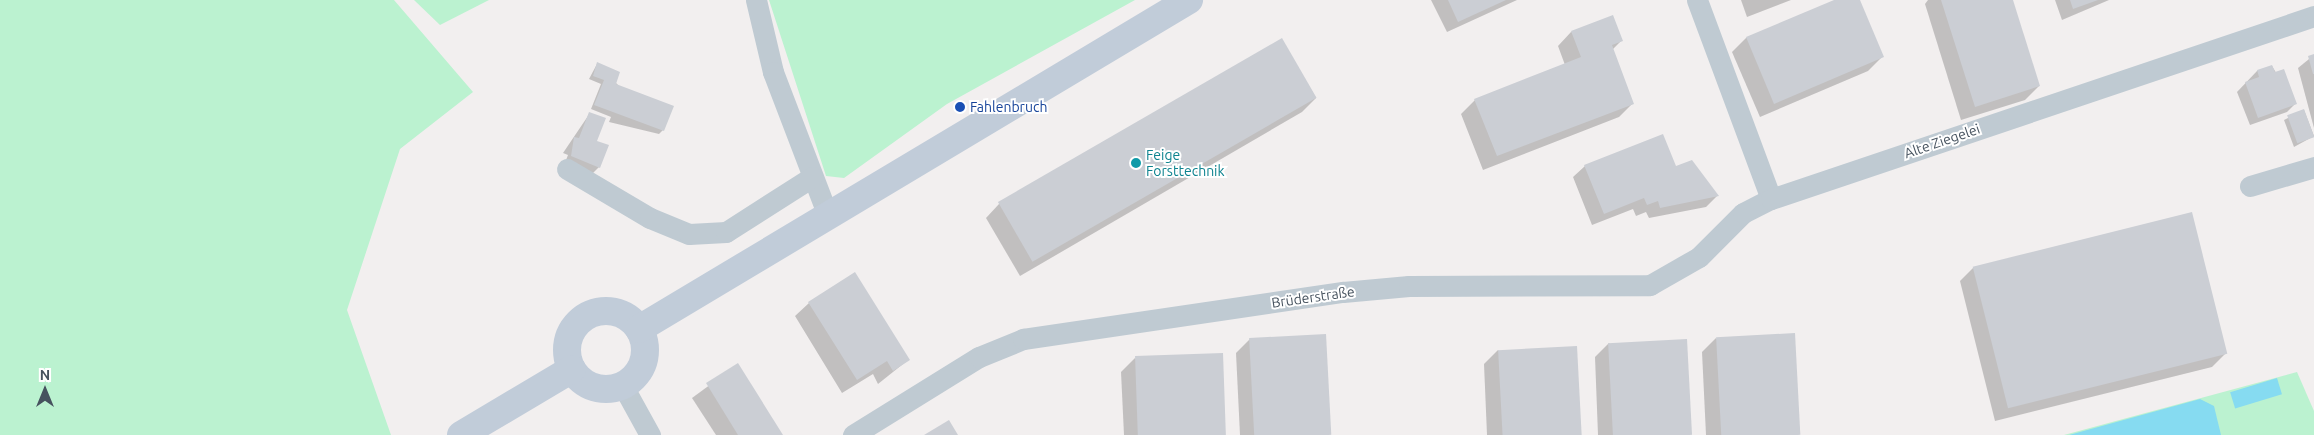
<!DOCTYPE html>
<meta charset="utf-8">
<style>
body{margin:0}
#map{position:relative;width:2314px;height:435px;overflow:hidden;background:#f2efef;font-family:Ubuntu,sans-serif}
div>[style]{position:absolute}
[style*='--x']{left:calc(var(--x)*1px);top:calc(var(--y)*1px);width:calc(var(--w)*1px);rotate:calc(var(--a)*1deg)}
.green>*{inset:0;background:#bbf2d0}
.water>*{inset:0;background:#86dbf1;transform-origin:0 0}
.shadow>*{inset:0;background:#0003}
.building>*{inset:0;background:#cbced4;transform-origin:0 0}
.street>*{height:21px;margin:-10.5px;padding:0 10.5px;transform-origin:10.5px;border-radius:10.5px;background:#bfcad2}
.secondary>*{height:28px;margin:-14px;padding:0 14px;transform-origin:14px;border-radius:14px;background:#c1ccd9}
.secondary>.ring{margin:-14px;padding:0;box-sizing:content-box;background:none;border:28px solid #c1ccd9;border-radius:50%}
.dots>*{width:14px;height:14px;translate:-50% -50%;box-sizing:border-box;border:2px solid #fff;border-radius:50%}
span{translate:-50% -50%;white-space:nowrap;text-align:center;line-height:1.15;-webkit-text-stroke:4px #fff;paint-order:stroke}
.transit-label{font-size:14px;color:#164399}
.left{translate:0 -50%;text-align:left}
.street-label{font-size:14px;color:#46525e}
.culture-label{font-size:14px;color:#0d838f}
.north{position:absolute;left:20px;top:365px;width:50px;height:50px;-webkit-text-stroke:4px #fff;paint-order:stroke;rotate:0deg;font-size:14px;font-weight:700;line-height:20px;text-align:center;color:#46525e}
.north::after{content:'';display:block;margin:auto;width:18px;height:22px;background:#46525e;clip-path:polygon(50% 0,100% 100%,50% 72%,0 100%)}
</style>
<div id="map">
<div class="green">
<div style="clip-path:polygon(0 0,394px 0,473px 92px,400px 149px,347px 310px,391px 435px,0 435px)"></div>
<div style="clip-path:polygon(414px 0,489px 0,440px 25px)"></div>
<div style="clip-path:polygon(769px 0,1135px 0,947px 104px,844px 178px,826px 176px)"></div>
<div style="clip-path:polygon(2297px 372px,2314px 411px,2314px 435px,2064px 435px)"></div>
</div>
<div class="water">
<div style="left:2277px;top:378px;width:17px;height:49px;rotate:73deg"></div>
<div style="clip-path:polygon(2200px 399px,2214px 406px,2221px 435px,2069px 435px)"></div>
</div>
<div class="shadow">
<div style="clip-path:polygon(1431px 0,1517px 0,1447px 32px)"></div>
<div style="clip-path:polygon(1741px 0,1791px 0,1747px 17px)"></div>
<div style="clip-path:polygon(1837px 0,1858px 0,1882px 57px,1868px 71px,1760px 117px,1732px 52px,1746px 38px)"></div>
<div style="clip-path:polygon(1928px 0,2012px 0,2039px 86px,2025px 100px,1961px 120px,1925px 4px)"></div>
<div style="clip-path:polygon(2055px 0,2109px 0,2062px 20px)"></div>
<div style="clip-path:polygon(1571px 32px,1621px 41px,1612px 50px,1633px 103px,1619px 117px,1483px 170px,1461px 114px,1475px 100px,1565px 65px,1558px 46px)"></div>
<div style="clip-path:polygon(1282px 40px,1316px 98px,1302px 112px,1020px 276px,986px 218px,999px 204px)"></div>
<div style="clip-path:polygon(2314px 55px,2314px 128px,2298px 68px)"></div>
<div style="clip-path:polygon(597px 64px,663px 130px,659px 134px,609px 122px,611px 117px,591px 109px,601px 84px,589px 79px)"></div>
<div style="clip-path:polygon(2272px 66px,2295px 104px,2287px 112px,2250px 125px,2237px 92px,2257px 71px)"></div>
<div style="clip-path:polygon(2304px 110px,2314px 136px,2294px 147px,2284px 120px)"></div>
<div style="clip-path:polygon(590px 113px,599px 167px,591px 175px,564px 165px,568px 155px,563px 153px)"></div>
<div style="clip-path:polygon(1585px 166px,1717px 196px,1706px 207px,1649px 218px,1646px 212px,1636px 216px,1633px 209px,1592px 225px,1573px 177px)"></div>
<div style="clip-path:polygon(1974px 267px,2226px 353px,2212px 367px,1995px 421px,1960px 281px)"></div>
<div style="clip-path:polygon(809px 303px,908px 360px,878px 384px,873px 374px,842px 393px,795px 316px)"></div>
<div style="clip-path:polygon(1716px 338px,1798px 435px,1706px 435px,1702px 352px)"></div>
<div style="clip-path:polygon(1250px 339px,1329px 435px,1240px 435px,1236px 353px)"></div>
<div style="clip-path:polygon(1609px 343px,1690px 435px,1598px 435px,1595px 357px)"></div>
<div style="clip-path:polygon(1498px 350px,1579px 435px,1487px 435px,1484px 364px)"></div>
<div style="clip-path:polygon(1135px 358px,1225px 435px,1124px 435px,1121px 372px)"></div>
<div style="clip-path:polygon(737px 365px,782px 435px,716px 435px,692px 398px)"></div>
</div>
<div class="building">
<div style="clip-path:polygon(1448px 0,1506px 0,1458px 22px)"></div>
<div style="clip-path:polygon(1834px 0,1860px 0,1884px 57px,1774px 104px,1746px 37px)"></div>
<div style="clip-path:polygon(1941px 0,2013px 0,2040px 86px,1975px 107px)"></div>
<div style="clip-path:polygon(2070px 0,2098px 0,2073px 9px)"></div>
<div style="clip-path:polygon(1613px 15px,1623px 41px,1612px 45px,1634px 104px,1497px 156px,1474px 99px,1581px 57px,1571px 31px)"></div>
<div style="left:1282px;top:38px;width:69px;height:328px;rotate:60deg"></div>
<div style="clip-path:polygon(2314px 54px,2314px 74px,2313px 74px,2308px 56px)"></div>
<div style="clip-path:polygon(597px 62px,620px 72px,616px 84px,674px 106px,664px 131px,594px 105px,604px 80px,593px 76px)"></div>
<div style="clip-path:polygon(2272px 65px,2275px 72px,2284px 69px,2297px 104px,2258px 118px,2245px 82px,2259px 77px,2257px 70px)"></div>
<div style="left:2304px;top:109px;width:30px;height:18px;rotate:70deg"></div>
<div style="clip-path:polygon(589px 112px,606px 118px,597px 141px,609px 145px,600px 168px,571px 156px,574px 137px,579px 138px)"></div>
<div style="clip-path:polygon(1663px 134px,1676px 166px,1692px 160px,1719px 196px,1660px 208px,1658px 201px,1647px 205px,1644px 198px,1604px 214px,1584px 165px)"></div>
<div style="left:2192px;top:212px;width:146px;height:226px;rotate:76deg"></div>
<div style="clip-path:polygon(855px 272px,910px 360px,893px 371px,887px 361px,857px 380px,808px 302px)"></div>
<div style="left:1795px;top:333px;width:102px;height:79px;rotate:87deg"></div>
<div style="left:1326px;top:334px;width:101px;height:77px;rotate:87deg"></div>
<div style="left:1687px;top:339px;width:96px;height:79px;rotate:87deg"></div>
<div style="left:1577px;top:346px;width:89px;height:79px;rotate:87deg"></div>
<div style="left:1223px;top:353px;width:82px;height:88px;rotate:88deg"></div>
<div style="clip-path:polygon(738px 363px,783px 435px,738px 435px,706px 383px)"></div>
<div style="clip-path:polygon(949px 420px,958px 435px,924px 435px)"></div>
</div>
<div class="street">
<div style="--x:756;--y:0;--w:74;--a:76.7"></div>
<div style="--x:773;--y:72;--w:154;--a:69.1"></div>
<div style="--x:1697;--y:0;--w:212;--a:69.6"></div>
<div style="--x:567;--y:169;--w:96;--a:30.6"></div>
<div style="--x:650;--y:218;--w:42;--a:22.3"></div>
<div style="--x:689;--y:234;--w:37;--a:-3"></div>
<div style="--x:726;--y:232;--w:102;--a:-32.6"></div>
<div style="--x:2250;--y:186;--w:67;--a:-16.5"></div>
<div style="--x:623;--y:386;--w:56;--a:61.1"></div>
<div style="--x:853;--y:435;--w:148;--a:-31.8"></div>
<div style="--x:979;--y:357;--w:48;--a:-22.2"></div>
<div style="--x:1023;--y:339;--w:323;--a:-8.4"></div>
<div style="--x:1343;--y:292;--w:66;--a:-5.2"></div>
<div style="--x:1409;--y:286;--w:241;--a:-0.2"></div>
<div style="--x:1650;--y:285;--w:56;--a:-29.7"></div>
<div style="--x:1699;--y:257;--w:62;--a:-45"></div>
<div style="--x:1743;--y:213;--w:31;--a:-27"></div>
<div style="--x:1771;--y:199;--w:573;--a:-18.62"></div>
</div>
<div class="secondary">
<div class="ring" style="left:567px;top:311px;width:50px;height:50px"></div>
<div style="--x:639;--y:329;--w:641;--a:-30.89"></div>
<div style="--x:461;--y:435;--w:129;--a:-30.7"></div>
</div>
<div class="dots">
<div style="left:960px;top:107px;background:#1a4fb4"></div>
<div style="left:1136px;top:163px;background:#0f9aa8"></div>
</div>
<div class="transit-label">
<span class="left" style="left:970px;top:107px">Fahlenbruch</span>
</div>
<div class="street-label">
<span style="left:1942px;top:141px;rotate:-19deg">Alte Ziegelei</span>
<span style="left:1313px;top:297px;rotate:-8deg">Brüderstraße</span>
</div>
<div class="culture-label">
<span class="left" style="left:1146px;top:163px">Feige<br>Forsttechnik</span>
</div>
<div class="north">N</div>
</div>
